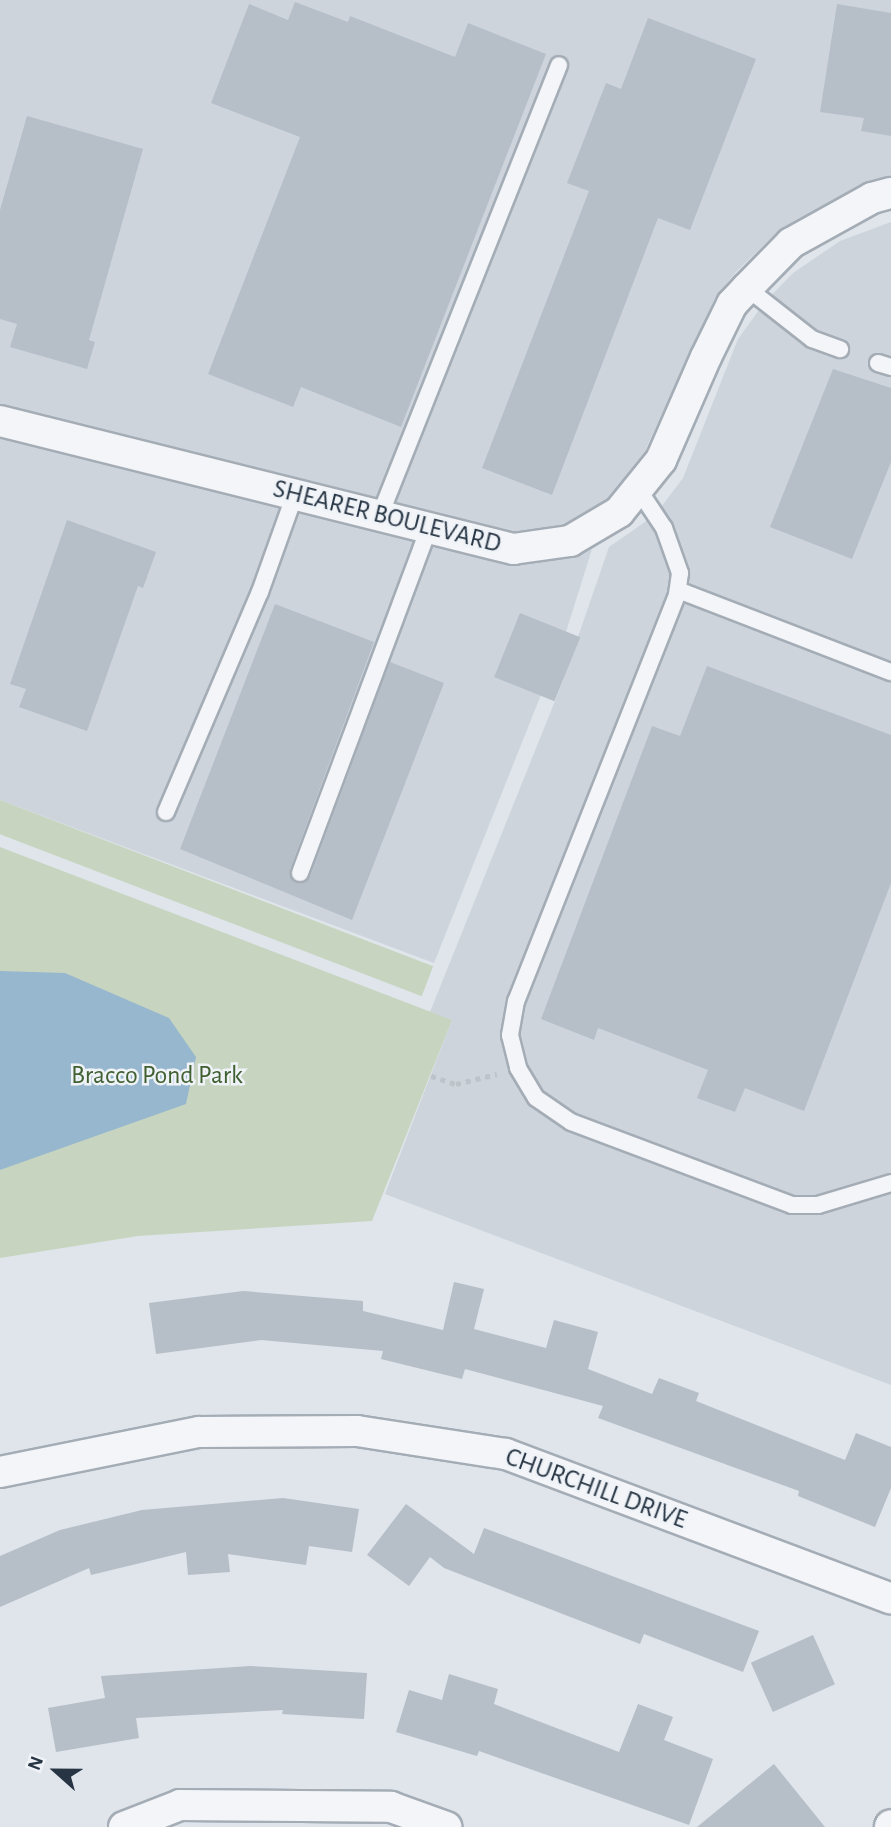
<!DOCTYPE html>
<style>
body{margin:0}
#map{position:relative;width:891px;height:1827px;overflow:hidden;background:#dfe5ea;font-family:"Alegreya Sans",sans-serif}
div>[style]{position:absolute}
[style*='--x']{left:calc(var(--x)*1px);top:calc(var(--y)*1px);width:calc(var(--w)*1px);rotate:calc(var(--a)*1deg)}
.built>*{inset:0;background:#cdd4dc}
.green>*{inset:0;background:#c7d5c0;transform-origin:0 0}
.water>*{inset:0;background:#97b7ce}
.building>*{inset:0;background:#b6bec8;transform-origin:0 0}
.path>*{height:4.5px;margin-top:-2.25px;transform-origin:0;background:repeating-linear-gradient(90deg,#bec3c9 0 5px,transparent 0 10px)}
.roads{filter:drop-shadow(2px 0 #a4acb5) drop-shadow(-2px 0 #a4acb5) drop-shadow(0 2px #a4acb5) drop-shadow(0 -2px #a4acb5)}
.service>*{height:16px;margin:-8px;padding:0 8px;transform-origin:8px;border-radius:8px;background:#f3f5f8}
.minor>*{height:30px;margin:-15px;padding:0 15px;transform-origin:15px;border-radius:15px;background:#f3f5f8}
span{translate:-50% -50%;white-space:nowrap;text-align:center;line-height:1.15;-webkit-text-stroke:5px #eff3f7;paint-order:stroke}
.street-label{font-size:26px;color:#263443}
.park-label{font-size:26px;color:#406032}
.north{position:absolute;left:21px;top:1736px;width:70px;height:70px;-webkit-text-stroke:5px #eff3f7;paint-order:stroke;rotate:291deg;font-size:19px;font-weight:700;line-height:28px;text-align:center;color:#263443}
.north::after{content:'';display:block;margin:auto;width:24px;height:32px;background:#263443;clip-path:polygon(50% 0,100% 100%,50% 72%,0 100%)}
</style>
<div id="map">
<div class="built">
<div style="clip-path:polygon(0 0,891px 0,891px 176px,866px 182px,778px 231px,736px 272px,716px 296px,645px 451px,606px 500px,562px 526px,513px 532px,0 404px)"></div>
<div style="clip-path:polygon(891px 222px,891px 1385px,385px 1194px,452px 1020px,430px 1012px,561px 686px,609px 547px,655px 515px,683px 478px,738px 339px,765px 302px,793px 273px,840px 241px)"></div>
<div style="clip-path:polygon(0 437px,510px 564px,574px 558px,592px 549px,566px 632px,434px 963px,0 800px)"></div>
</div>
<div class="green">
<div style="left:0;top:800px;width:464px;height:32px;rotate:21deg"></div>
<div style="clip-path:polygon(0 847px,452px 1020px,372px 1221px,138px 1236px,0 1258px)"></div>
</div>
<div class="water">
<div style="clip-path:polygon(0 971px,65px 973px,169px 1018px,196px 1057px,186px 1104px,0 1170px)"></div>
</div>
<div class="building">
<div style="clip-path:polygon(295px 2px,348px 22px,350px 16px,455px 57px,468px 23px,546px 54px,401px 427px,301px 387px,293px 407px,208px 374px,300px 137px,211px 103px,249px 4px,288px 20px)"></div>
<div style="clip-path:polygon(837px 4px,891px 13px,891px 136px,861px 131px,864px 118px,820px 112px)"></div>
<div style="clip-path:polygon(648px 18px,756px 59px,690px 230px,658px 218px,552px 495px,482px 468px,589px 191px,567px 183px,606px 83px,621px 89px)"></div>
<div style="clip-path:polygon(27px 116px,143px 149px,89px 340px,95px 342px,87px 369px,10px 347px,17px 324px,0 319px,0 210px)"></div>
<div style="clip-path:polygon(833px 369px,891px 388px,891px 462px,852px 559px,770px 527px)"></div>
<div style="clip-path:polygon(67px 520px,156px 552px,143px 588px,138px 586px,87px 731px,19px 707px,26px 689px,10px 684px)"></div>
<div style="clip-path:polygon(275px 604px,374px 642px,290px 869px,296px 883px,310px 877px,390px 662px,444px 683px,352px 920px,180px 849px)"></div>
<div style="left:520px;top:613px;width:65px;height:69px;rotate:22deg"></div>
<div style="clip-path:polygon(707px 666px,891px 735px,891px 883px,804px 1111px,745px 1088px,735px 1112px,697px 1098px,708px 1070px,598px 1028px,594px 1040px,541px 1019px,652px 726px,680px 736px)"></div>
<div style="clip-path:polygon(454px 1282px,484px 1289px,474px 1329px,546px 1348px,554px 1320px,598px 1332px,588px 1369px,652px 1394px,659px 1378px,699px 1393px,696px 1401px,845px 1460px,856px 1433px,891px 1447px,891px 1488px,875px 1527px,798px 1496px,799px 1491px,598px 1418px,603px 1406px,465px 1369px,462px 1379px,381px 1359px,383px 1351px,261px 1340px,156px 1354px,149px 1303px,243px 1291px,363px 1301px,363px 1311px,443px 1330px)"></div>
<div style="clip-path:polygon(283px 1498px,359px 1509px,352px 1552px,309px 1546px,306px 1565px,228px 1554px,230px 1572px,188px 1575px,186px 1552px,91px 1575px,89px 1568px,0 1607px,0 1556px,60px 1530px,142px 1510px)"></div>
<div style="clip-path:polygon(406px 1504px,474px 1554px,484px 1528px,759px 1631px,743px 1672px,644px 1634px,640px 1644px,444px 1568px,430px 1557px,409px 1586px,367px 1555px)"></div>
<div style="left:813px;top:1635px;width:54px;height:68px;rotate:66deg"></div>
<div style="clip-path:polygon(250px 1666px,367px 1673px,364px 1719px,282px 1714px,283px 1710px,136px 1718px,139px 1738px,56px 1752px,48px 1708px,105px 1698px,101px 1676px)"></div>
<div style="clip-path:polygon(449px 1674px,498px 1689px,494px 1704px,619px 1752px,638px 1704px,673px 1717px,664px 1740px,713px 1759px,689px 1825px,479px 1751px,477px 1756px,396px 1732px,409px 1690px,442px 1700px)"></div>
<div style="clip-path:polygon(774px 1764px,825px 1827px,697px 1827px)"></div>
</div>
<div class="path">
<div style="--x:431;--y:1076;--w:26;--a:18"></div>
<div style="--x:456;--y:1084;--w:42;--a:-13.7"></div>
</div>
<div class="roads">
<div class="service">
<div style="--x:747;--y:288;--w:83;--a:38.1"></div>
<div style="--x:812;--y:339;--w:30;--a:20"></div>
<div style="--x:878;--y:363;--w:14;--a:17"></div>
<div style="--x:638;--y:489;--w:47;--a:56.3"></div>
<div style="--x:664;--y:528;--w:48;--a:70.4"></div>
<div style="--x:680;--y:573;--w:22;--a:98"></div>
<div style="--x:677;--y:595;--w:437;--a:111.6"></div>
<div style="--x:516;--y:1001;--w:35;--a:100"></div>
<div style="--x:510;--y:1035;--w:34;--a:76"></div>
<div style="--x:518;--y:1068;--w:35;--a:59"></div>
<div style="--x:536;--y:1098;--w:42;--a:34.4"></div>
<div style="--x:571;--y:1122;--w:236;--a:20.6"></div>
<div style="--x:792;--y:1205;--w:26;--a:0"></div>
<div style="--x:818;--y:1205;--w:76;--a:-16.8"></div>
<div style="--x:380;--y:515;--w:484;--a:-68.3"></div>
<div style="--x:678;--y:590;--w:228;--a:21.1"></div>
<div style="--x:166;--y:812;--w:239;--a:-66.9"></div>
<div style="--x:260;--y:592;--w:104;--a:-70.3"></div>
<div style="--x:300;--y:873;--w:368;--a:-69.5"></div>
</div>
<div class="minor">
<div style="--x:0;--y:421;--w:529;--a:14.01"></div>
<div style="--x:513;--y:549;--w:58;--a:-8"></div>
<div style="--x:570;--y:541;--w:57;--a:-30.6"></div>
<div style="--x:619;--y:512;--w:67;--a:-51.1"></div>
<div style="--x:661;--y:460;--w:112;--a:-66.4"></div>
<div style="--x:706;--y:357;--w:59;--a:-63.9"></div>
<div style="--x:732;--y:304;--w:22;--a:-47"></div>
<div style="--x:747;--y:288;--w:63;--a:-45.6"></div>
<div style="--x:791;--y:243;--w:93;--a:-29.1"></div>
<div style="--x:872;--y:198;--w:20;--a:-15"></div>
<div style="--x:0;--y:1472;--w:203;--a:-11.4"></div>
<div style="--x:199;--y:1432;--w:158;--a:-0.4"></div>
<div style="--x:357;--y:1431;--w:151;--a:8.8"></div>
<div style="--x:506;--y:1454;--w:411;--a:20.6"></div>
<div style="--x:124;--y:1827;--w:60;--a:-21.4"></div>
<div style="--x:180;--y:1805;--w:211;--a:0.5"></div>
<div style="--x:391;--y:1807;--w:59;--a:20"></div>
<div style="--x:890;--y:1827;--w:2;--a:-63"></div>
</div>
</div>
<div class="street-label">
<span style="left:387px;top:517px;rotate:14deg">SHEARER BOULEVARD</span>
<span style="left:596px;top:1489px;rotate:20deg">CHURCHILL DRIVE</span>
</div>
<div class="park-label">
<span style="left:157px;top:1076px">Bracco Pond Park</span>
</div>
<div class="north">N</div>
</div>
